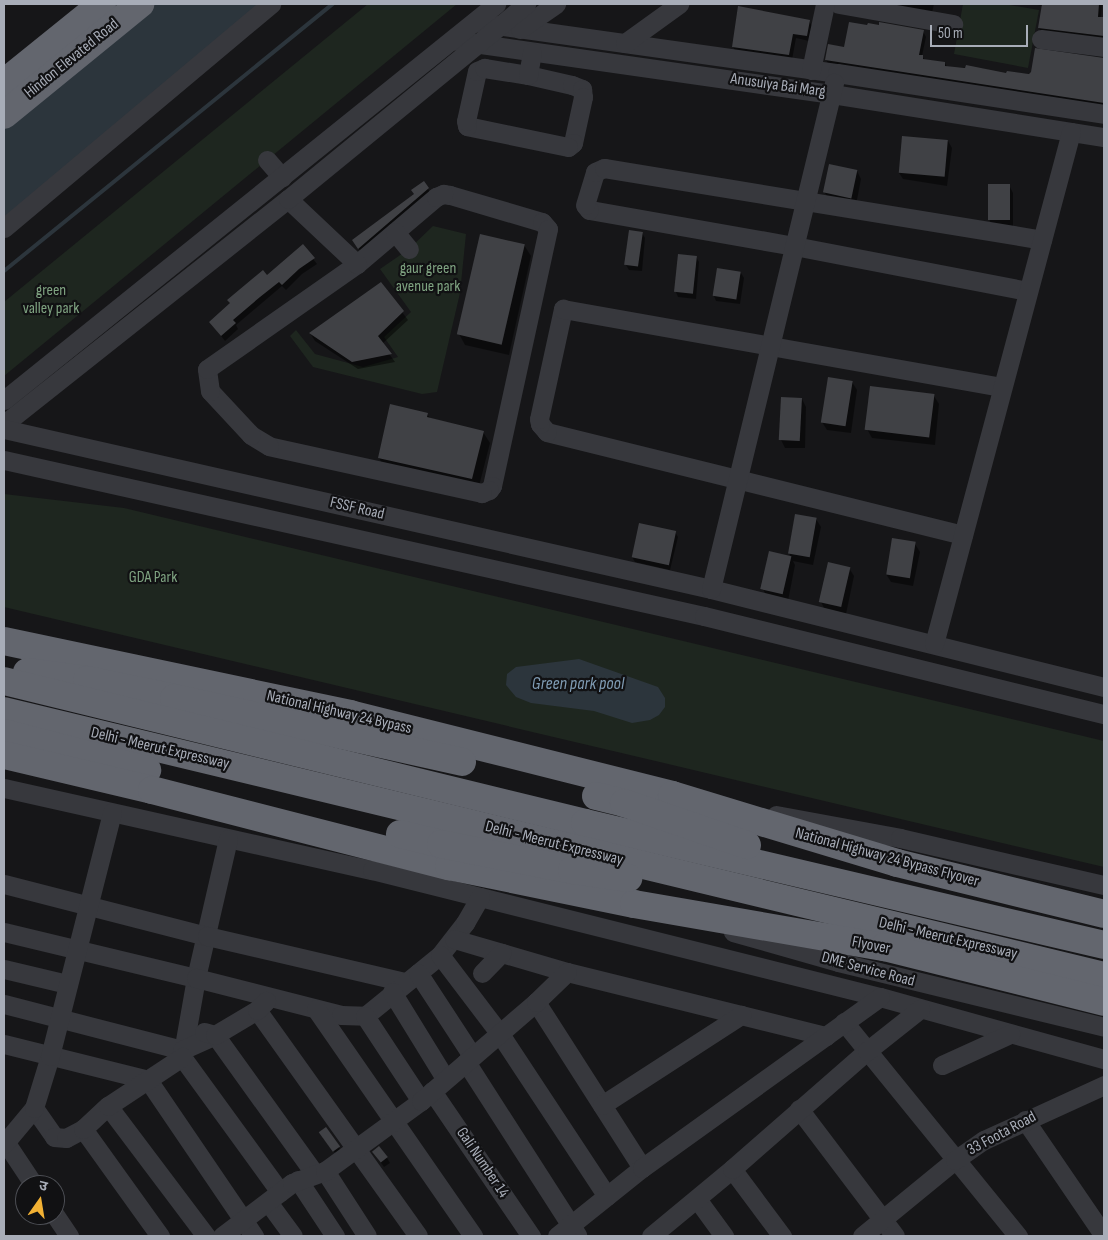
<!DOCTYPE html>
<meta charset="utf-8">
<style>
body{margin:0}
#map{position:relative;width:1108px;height:1240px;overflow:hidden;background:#161618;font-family:"Sofia Sans Condensed","Noto Sans Devanagari",sans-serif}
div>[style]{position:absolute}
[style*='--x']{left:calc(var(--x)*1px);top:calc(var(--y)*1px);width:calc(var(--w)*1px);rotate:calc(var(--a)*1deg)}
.green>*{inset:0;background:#1e261f}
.water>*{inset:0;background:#2c353c}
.shadow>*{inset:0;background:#0007}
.stream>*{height:4px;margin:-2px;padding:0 2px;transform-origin:2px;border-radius:2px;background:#2c353c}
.building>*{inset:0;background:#404145;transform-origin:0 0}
.minor>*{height:19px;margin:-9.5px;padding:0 9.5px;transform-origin:9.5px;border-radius:9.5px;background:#37383d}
.highway>*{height:28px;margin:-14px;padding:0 14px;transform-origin:14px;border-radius:14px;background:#63666e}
span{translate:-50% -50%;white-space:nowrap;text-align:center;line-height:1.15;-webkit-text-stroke:4.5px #111113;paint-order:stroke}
.street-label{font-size:16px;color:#a8adb8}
.park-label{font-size:16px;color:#7fa381}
.water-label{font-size:18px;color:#7f9bb3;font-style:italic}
.frame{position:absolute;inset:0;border:5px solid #a8adb8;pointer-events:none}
.north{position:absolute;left:15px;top:1175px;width:50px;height:50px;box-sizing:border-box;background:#111113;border:1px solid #4d4f55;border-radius:50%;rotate:13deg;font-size:14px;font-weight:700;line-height:20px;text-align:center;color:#a8adb8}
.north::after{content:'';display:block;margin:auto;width:18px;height:22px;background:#f2b134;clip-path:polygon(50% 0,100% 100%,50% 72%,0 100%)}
.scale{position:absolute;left:930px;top:25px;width:98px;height:22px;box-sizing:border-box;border:2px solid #a8adb8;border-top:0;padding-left:6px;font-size:15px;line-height:18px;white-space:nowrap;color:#a8adb8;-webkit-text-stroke:4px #111113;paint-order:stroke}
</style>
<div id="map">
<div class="green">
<div style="clip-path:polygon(368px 4px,457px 4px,4px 376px,4px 302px)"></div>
<div style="clip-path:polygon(963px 4px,1004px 4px,1039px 10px,1028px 68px,954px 54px)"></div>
<div style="clip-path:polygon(433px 226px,466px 234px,460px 293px,437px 392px,422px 394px,313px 367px,290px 336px,296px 330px,315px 354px,363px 367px,398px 357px,384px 337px,411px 312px,380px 269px,409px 249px)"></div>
<div style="clip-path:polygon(4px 494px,124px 508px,1104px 741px,1104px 867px,4px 607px)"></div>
</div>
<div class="water">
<div style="clip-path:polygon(127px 4px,267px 4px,4px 220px,4px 105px)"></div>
<div style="clip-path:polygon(579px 659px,658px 687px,665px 698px,665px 707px,659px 715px,650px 720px,632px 723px,594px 711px,531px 703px,516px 697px,506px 685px,507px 674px,516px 667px)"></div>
</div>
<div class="shadow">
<div style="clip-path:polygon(885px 4px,934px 4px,932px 13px)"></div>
<div style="clip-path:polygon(1032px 4px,1102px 4px,1101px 18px,1104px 19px,1104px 41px,1042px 33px,1039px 28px,1043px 6px)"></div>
<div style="clip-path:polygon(809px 21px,812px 26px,809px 41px,796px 38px,792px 60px,736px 52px,733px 47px)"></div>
<div style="clip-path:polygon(923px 31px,926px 37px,922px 56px,925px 60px,945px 63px,947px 67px,981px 68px,1007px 75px,1008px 72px,1032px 74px,1104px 59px,1104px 106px,829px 65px,826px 60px,845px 48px)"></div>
<div style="clip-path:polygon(948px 141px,952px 148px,947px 186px,903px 179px,899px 173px)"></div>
<div style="clip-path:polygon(857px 171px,861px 179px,856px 205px,830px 201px,825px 193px)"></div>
<div style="clip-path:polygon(1009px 185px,1013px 193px,1013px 231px,993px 227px,989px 219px)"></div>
<div style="clip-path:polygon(428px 189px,431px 194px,362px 253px,356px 245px,416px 195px)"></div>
<div style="clip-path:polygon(642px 233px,645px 238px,642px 271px,629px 270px,626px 265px)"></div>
<div style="clip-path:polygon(524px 245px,531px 256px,509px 355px,465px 345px,459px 334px)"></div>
<div style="clip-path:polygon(303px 246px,317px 264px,302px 274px,286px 290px,282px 286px,236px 325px,238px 329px,225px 341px,210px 322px)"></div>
<div style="clip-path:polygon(696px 257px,699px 262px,696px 299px,678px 297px,676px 292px)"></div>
<div style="clip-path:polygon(741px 273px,744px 278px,740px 304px,716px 301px,714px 296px)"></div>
<div style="clip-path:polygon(381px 284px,408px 320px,382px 344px,395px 362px,358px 369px,315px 341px,310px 333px)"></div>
<div style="clip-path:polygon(852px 382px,857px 390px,851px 433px,827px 430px,822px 422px)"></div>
<div style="clip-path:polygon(934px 396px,939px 404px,935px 445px,872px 438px,867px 429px)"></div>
<div style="clip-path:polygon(802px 399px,806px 407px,805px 448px,785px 448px,781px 440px)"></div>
<div style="clip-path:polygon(391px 406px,427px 414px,430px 418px,483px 432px,490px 443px,478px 490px,385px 469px,379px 458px)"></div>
<div style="clip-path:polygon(816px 519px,821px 527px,813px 565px,793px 561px,795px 565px,788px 601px,767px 597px,763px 589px,770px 553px,791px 557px,789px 553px)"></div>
<div style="clip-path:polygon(675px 532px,678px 537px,670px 570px,635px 562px,632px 557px)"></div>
<div style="clip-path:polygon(915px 544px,920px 552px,913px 586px,891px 582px,886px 574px)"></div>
<div style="clip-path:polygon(849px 568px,854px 576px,846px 614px,825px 610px,821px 602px)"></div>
<div style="clip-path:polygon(326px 1128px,342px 1152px,337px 1155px,323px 1138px)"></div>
<div style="clip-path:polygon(376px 1156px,387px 1158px,390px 1163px,384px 1167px)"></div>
</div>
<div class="stream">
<div style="--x:4;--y:271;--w:424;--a:-39.1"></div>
</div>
<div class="building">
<div style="clip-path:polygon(1042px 4px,1099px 4px,1098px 17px,1104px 17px,1104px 36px,1038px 28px)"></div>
<div style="clip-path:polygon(738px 6px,810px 20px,807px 36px,793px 34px,789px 55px,732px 47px)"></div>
<div style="clip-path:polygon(849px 22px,867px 25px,868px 23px,879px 25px,879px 22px,924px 30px,919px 55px,923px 55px,923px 59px,945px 62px,945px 66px,965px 68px,966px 65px,1006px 73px,1007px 71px,1029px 74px,1031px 72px,1035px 48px,1104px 58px,1104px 103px,825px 60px,828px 44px,844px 47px)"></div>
<div style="left:902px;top:136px;width:46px;height:37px;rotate:5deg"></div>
<div style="left:829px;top:164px;width:29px;height:29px;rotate:12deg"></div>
<div style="clip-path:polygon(424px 181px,429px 188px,358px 249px,352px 240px,414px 194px,411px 190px)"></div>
<div style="left:988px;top:184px;width:22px;height:36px"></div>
<div style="left:629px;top:230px;width:14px;height:35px;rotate:8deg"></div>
<div style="left:480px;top:234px;width:46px;height:103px;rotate:13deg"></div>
<div style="clip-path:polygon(303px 244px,315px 258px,299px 269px,282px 285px,279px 282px,260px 297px,233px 320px,236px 323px,221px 336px,209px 322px,230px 303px,227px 300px,263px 270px,267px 275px)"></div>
<div style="left:678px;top:254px;width:19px;height:38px;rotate:6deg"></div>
<div style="left:717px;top:268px;width:24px;height:28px;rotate:9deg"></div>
<div style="clip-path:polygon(381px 282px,404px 311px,378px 336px,392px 354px,352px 362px,309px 333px)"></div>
<div style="left:828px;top:377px;width:25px;height:46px;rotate:9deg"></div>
<div style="left:870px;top:386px;width:65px;height:44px;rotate:7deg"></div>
<div style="left:781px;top:397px;width:21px;height:43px;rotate:3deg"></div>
<div style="clip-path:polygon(390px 404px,428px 413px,427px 417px,484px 431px,472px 479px,378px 458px)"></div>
<div style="left:795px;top:514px;width:22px;height:40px;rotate:10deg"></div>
<div style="left:639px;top:523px;width:38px;height:35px;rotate:12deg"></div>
<div style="left:892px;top:538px;width:24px;height:37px;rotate:9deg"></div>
<div style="left:769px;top:551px;width:23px;height:39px;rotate:13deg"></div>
<div style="left:828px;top:562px;width:23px;height:41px;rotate:13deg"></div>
<div style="left:326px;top:1127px;width:24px;height:9px;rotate:54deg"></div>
<div style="left:379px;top:1146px;width:14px;height:9px;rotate:51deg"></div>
</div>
<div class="minor">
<div style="--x:839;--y:4;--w:116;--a:10"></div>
<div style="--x:474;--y:22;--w:367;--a:8"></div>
<div style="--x:837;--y:73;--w:270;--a:8.7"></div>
<div style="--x:520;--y:29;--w:44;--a:-34.8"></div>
<div style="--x:1041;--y:39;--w:64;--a:7.2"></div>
<div style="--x:452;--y:40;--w:384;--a:8.1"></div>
<div style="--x:832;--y:94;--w:275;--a:9"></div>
<div style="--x:625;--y:43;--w:67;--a:-35.8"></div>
<div style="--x:811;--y:70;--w:67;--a:-78"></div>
<div style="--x:528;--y:75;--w:45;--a:12.8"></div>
<div style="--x:572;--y:85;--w:11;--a:22"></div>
<div style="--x:582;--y:89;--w:8;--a:83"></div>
<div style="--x:583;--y:97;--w:47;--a:102.3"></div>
<div style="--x:573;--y:143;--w:6;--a:141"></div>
<div style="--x:568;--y:147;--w:103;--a:-168.3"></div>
<div style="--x:467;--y:126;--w:5;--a:-101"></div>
<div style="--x:466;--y:121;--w:51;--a:-77.6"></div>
<div style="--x:477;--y:71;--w:8;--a:-23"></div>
<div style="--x:484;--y:68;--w:45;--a:9"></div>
<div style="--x:528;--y:75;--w:23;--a:-80"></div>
<div style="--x:267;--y:160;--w:23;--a:49"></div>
<div style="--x:443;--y:194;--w:7;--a:8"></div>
<div style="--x:450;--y:195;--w:96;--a:16.4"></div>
<div style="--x:542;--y:222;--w:9;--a:49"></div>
<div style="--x:548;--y:229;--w:263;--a:102.3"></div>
<div style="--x:492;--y:486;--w:5;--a:127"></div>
<div style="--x:489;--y:490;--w:8;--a:157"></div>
<div style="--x:482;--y:493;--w:218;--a:-167.6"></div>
<div style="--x:269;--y:446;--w:21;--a:-149"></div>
<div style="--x:251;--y:435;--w:60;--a:-133"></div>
<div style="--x:210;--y:391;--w:22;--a:-98"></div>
<div style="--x:207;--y:369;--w:183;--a:-35"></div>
<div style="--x:357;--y:264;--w:104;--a:-40.3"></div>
<div style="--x:436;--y:197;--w:8;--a:-23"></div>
<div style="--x:288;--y:199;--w:95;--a:43.3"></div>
<div style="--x:4;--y:228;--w:349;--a:-40"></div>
<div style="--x:395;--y:232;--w:22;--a:51"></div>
<div style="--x:1028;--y:291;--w:238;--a:-169.1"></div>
<div style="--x:794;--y:246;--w:208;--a:-170"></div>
<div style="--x:589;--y:210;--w:6;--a:-129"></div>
<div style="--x:585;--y:205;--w:34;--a:-73"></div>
<div style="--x:595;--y:172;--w:10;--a:-24"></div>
<div style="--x:604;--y:168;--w:444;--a:9.3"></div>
<div style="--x:4;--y:400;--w:632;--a:-38.83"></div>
<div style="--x:4;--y:424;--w:362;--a:-38.4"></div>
<div style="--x:288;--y:199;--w:308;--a:-39.3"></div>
<div style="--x:4;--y:429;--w:725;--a:12.75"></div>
<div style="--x:711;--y:589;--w:405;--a:14"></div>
<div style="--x:4;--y:460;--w:717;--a:12.56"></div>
<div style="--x:704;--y:616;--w:412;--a:13.8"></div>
<div style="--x:963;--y:535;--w:429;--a:-166.1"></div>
<div style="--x:547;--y:432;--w:11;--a:-131"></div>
<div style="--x:540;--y:424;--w:5;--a:-101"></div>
<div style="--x:539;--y:419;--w:113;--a:-77.7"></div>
<div style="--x:563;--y:309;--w:446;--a:10.1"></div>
<div style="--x:711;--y:589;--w:521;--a:-76.34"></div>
<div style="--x:934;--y:644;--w:530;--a:-75.02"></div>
<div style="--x:4;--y:788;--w:377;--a:12.6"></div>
<div style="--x:372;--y:870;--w:524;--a:14.04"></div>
<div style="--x:880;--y:997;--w:232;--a:15.5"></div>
<div style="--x:776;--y:815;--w:126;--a:10.5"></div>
<div style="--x:900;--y:838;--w:209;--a:13"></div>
<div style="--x:228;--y:839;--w:143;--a:103"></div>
<div style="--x:196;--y:978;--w:80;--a:100"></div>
<div style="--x:182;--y:1057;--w:167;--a:54"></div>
<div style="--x:4;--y:884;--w:210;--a:14.4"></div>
<div style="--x:207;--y:936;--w:203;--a:13.1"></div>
<div style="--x:4;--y:932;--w:197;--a:13.5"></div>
<div style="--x:196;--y:978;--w:150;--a:14.3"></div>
<div style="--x:341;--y:1015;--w:24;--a:2"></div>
<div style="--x:365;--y:1016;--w:97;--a:-39.1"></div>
<div style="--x:440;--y:955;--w:41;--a:-52"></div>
<div style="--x:465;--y:923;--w:30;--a:-60"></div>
<div style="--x:733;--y:932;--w:109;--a:15.9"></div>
<div style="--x:838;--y:962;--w:274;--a:13.7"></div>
<div style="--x:454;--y:939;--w:118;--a:16.3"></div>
<div style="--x:567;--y:972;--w:267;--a:13.9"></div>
<div style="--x:440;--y:955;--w:99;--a:52.8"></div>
<div style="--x:500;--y:1034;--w:194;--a:56.6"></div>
<div style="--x:4;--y:969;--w:65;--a:13.4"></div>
<div style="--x:418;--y:973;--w:100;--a:56.8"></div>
<div style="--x:482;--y:973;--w:28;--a:-46"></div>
<div style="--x:392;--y:992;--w:101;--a:58.4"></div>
<div style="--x:536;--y:1002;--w:197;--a:57.4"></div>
<div style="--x:4;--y:1004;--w:184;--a:14.5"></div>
<div style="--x:182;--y:1050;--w:36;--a:-24"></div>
<div style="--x:215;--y:1035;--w:171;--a:54.3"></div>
<div style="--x:316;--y:1009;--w:276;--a:55.3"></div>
<div style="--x:257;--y:1010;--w:277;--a:54.5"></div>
<div style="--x:365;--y:1016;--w:102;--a:56.6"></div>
<div style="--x:844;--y:1022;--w:276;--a:50.9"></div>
<div style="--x:204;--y:1032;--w:11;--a:15"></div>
<div style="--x:215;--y:1035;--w:49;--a:-30.8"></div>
<div style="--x:257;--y:1010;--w:13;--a:-45"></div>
<div style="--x:4;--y:1044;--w:148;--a:14"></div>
<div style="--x:148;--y:1080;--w:189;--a:55.8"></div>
<div style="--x:466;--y:1062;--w:206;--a:57.3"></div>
<div style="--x:942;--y:1065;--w:75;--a:-24.5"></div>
<div style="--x:432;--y:1091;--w:176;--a:55.7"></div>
<div style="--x:602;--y:1105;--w:166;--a:-32.9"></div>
<div style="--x:108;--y:1106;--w:163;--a:53"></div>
<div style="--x:34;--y:1108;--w:35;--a:55"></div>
<div style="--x:54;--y:1137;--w:12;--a:5"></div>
<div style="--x:66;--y:1138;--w:19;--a:-28"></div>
<div style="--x:799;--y:1109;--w:159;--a:52.9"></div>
<div style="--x:1025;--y:1120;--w:140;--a:55.7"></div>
<div style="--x:4;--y:1140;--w:54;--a:56.3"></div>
<div style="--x:4;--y:1144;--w:47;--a:-50.2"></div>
<div style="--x:34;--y:1108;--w:54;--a:-72.9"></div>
<div style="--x:50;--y:1056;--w:251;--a:-75.7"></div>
<div style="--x:732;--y:1169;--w:84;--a:53.3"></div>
<div style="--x:325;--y:1171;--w:77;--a:57.1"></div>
<div style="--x:298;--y:1180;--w:67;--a:56.5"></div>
<div style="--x:697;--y:1199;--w:46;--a:53.9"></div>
<div style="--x:268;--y:1202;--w:42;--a:53.7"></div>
<div style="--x:55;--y:1215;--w:25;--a:56"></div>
<div style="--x:160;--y:1236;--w:132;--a:-125.7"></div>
<div style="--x:83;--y:1129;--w:34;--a:-43"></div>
<div style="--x:108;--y:1106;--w:89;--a:-33.5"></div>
<div style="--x:222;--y:1236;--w:88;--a:-37.1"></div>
<div style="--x:292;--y:1183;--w:35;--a:-20"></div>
<div style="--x:325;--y:1171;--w:119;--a:-36.1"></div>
<div style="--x:421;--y:1101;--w:152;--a:-40.7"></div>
<div style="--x:536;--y:1002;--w:43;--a:-44.1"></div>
<div style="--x:557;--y:1236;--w:109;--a:-38.7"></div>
<div style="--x:642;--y:1168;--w:293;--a:-35.7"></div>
<div style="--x:651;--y:1236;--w:105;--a:-39.6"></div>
<div style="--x:732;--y:1169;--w:179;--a:-41.2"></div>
<div style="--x:867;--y:1051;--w:68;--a:-38.4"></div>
<div style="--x:862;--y:1236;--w:120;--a:-39.3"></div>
<div style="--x:955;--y:1160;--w:35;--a:-35"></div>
<div style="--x:984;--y:1140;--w:132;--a:-24.6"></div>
</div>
<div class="highway">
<div style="--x:4;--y:83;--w:126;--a:-38.9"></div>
<div style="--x:4;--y:115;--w:176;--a:-39.2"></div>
<div style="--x:4;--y:641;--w:354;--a:11.9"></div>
<div style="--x:350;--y:714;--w:332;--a:14.1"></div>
<div style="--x:672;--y:795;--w:235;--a:16.8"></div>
<div style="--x:897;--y:863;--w:213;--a:13.8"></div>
<div style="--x:27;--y:672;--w:61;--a:7.6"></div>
<div style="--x:87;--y:680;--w:89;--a:11.7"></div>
<div style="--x:174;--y:698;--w:295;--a:12.5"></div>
<div style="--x:4;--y:681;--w:598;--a:13.73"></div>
<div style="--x:585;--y:823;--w:533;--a:13.23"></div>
<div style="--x:4;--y:711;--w:1131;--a:13.54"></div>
<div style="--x:4;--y:733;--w:148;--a:14.5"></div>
<div style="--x:4;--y:755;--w:152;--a:13.3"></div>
<div style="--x:152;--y:790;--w:307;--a:14.4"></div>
<div style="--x:449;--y:866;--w:189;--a:11.6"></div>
<div style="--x:634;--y:904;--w:254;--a:9.8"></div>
<div style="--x:884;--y:947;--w:227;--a:14"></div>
<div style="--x:596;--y:796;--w:29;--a:14"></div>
<div style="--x:624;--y:803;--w:130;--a:18.9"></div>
<div style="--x:400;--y:834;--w:42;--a:13.7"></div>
<div style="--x:441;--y:844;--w:134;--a:11.2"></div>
<div style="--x:572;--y:870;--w:57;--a:8.1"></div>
</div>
<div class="street-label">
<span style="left:72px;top:59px;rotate:-39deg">Hindon Elevated Road</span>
<span style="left:778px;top:86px;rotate:8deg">Anusuiya Bai Marg</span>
<span style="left:357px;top:509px;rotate:13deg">FSSF Road</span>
<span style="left:339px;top:713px;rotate:13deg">National Highway 24 Bypass</span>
<span style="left:160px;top:749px;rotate:13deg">Delhi - Meerut Expressway</span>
<span style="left:554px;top:844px;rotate:14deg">Delhi - Meerut Expressway</span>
<span style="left:887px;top:858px;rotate:15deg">National Highway 24 Bypass Flyover</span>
<span style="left:948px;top:939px;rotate:13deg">Delhi - Meerut Expressway</span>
<span style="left:871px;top:946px;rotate:11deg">Flyover</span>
<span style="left:868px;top:970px;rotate:15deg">DME Service Road</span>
<span style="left:1002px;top:1134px;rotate:-28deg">33 Foota Road</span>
<span style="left:482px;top:1163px;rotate:56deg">Gali Number 14</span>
</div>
<div class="park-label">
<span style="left:428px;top:278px">gaur green<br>avenue park</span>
<span style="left:51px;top:300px">green<br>valley park</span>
<span style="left:153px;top:578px">GDA Park</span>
</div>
<div class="water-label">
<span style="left:578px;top:684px">Green park pool</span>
</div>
<div class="frame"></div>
<div class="north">उ</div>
<div class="scale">50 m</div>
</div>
